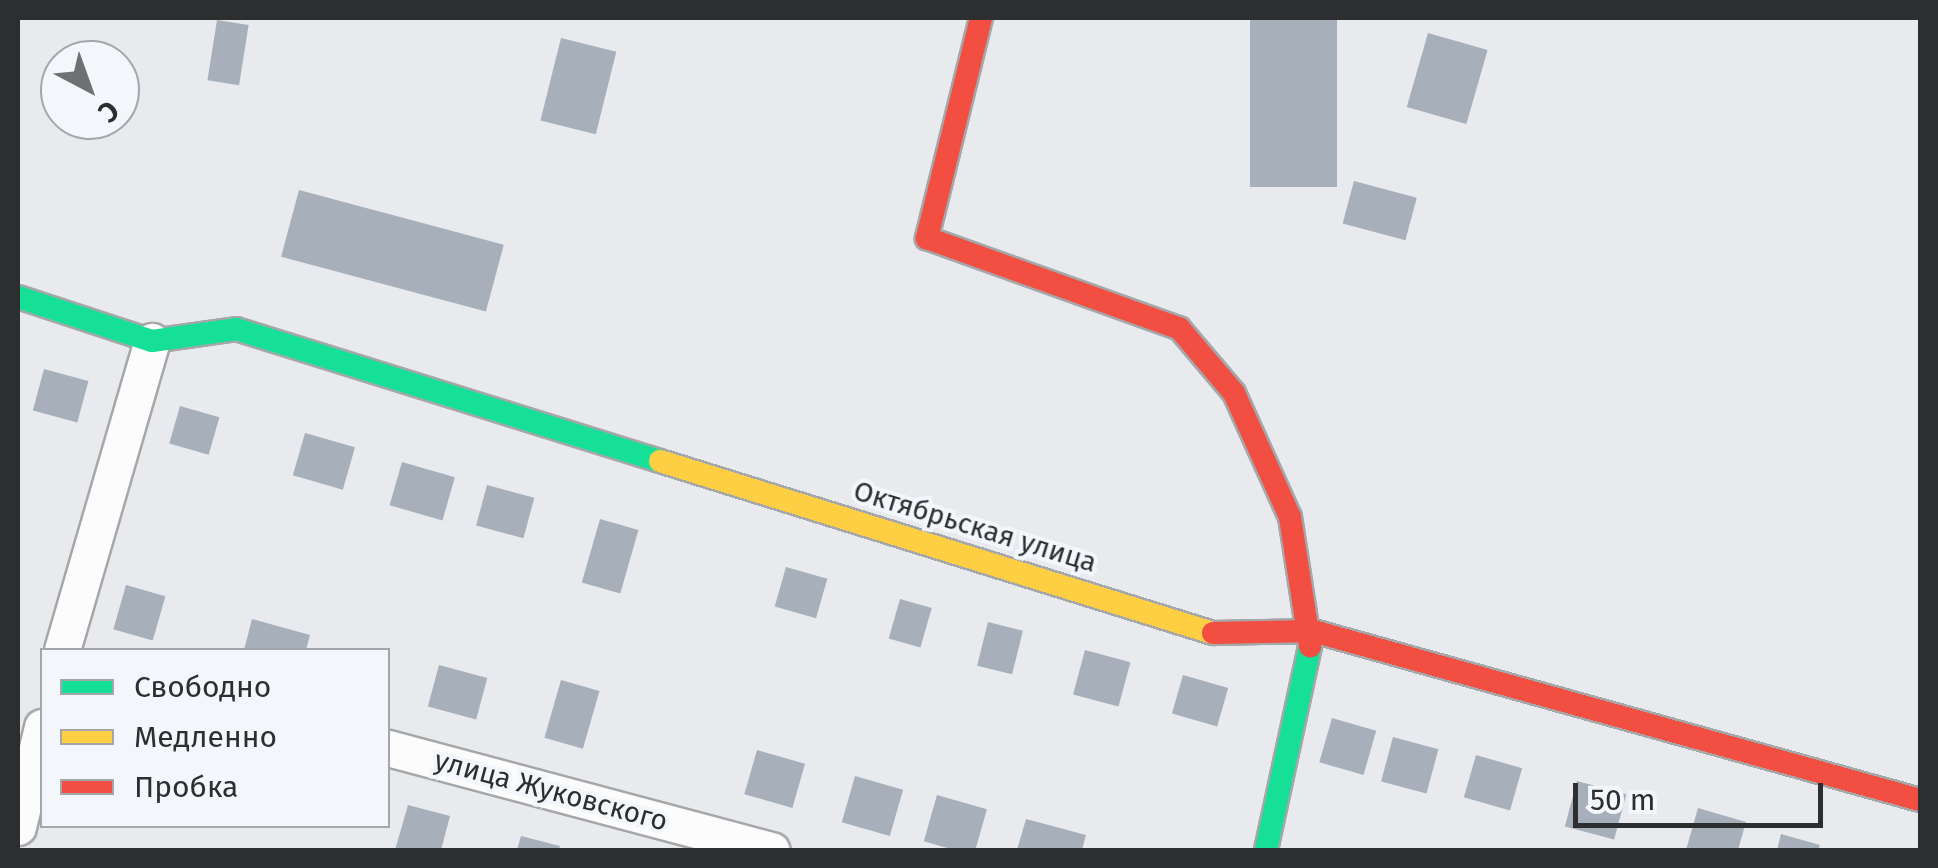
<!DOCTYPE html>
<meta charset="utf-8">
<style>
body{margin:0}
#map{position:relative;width:1938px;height:868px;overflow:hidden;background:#e8eaed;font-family:"Fira Sans",sans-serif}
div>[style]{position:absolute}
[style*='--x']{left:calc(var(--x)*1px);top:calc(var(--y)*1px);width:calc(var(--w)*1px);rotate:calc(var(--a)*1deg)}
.building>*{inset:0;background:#a7b0ba;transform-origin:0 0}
.roads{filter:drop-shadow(2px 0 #a5a7a9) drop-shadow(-2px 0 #a5a7a9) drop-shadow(0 2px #a5a7a9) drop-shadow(0 -2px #a5a7a9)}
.street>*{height:35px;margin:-17.5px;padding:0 17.5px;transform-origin:17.5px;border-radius:17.5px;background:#fcfcfc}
.fast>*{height:22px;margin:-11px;padding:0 11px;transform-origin:11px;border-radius:11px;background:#16e098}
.slow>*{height:22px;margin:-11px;padding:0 11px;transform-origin:11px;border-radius:11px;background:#ffcf43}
.jam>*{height:22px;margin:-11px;padding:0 11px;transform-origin:11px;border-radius:11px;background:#f24e42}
span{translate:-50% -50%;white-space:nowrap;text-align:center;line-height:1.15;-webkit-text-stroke:8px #f3f7fc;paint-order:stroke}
.street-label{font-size:28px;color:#2c2e30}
.frame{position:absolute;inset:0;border:20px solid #2c2e30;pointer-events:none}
.legend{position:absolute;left:40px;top:648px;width:350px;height:180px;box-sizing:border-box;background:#f3f7fc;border:2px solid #a3a7aa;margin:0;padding:12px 18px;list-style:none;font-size:30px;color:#2c2e30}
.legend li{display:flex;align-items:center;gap:20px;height:50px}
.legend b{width:50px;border:2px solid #a3a7aa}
.north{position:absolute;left:40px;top:40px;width:100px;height:100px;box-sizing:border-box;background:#f3f7fc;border:2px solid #a3a7aa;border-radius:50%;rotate:139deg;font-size:28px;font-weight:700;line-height:40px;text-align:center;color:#2c2e30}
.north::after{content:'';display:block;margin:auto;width:35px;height:45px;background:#6e7072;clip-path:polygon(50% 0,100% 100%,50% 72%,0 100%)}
.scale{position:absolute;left:1573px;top:783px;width:250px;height:45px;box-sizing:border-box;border:5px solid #2c2e30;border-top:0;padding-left:12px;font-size:30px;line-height:35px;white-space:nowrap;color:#2c2e30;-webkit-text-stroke:8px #f3f7fc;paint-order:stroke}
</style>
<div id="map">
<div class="building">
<div style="left:1250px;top:18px;width:87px;height:169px"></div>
<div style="left:217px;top:20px;width:32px;height:61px;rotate:9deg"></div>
<div style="left:1428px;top:33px;width:62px;height:77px;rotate:16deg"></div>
<div style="left:561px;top:38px;width:57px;height:85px;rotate:14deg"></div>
<div style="left:1354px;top:181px;width:65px;height:44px;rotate:15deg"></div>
<div style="left:299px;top:190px;width:212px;height:69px;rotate:15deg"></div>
<div style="left:44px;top:369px;width:46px;height:43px;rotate:15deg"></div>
<div style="left:180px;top:406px;width:41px;height:39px;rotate:16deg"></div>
<div style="left:305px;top:433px;width:52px;height:44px;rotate:16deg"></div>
<div style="left:402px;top:462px;width:55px;height:45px;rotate:16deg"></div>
<div style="left:487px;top:485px;width:49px;height:42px;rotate:15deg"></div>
<div style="left:600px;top:519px;width:40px;height:66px;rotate:16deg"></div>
<div style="left:786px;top:567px;width:43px;height:41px;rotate:16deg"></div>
<div style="left:126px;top:585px;width:41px;height:46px;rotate:16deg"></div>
<div style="left:900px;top:599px;width:33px;height:41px;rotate:16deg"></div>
<div style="clip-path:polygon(252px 619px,310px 635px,306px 650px,244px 650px)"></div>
<div style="left:988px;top:622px;width:36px;height:45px;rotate:14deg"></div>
<div style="left:1085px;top:650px;width:47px;height:46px;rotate:15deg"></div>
<div style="left:439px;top:665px;width:50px;height:43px;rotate:15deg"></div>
<div style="left:1183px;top:675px;width:47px;height:40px;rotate:16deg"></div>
<div style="left:561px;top:680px;width:40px;height:60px;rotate:16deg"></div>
<div style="left:1332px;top:718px;width:46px;height:46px;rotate:16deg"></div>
<div style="left:1393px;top:737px;width:47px;height:46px;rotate:15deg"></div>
<div style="left:757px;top:750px;width:50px;height:46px;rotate:16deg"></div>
<div style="left:1476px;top:755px;width:48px;height:44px;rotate:16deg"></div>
<div style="left:855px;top:776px;width:50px;height:48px;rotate:16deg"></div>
<div style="left:1577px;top:781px;width:51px;height:47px;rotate:15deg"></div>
<div style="left:937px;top:795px;width:52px;height:48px;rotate:16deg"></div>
<div style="clip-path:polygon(408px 805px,450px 816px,441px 850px,395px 850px)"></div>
<div style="clip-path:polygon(1698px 808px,1746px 822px,1738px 850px,1686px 850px)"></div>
<div style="clip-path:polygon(1026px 819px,1086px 835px,1082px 850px,1017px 850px)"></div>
<div style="clip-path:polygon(1781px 834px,1820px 845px,1818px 850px,1777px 850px)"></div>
<div style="clip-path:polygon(521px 836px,560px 846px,559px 850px,517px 850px)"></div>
</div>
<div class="roads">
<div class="street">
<div style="--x:62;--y:650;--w:322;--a:-73.8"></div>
<div style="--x:388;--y:748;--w:397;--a:14.9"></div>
<div style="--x:18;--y:827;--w:103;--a:-76.5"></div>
</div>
<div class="fast">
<div style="--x:18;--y:297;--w:141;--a:18.2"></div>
<div style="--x:152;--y:341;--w:85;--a:-8.1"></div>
<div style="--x:236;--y:329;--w:444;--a:17.3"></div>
<div style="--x:1266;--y:850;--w:209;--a:-77.8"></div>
</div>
<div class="slow">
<div style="--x:660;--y:461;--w:579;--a:17.28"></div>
</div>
<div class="jam">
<div style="--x:981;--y:18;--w:227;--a:103.8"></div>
<div style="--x:927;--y:238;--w:268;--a:19.7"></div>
<div style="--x:1179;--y:328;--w:85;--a:49.8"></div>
<div style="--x:1234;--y:393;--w:136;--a:65.7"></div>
<div style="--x:1290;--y:517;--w:131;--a:81.2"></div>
<div style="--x:1213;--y:633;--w:100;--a:-1.1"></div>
<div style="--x:1313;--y:631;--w:630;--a:15.56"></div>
</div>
</div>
<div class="street-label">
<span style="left:975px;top:527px;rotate:17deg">Октябрьская улица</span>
<span style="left:551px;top:791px;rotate:15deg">улица Жуковского</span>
</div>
<div class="frame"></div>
<ul class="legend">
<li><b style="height:12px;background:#16e098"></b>Свободно</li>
<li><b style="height:12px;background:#ffcf43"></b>Медленно</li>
<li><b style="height:12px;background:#f24e42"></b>Пробка</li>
</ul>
<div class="north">С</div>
<div class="scale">50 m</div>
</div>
